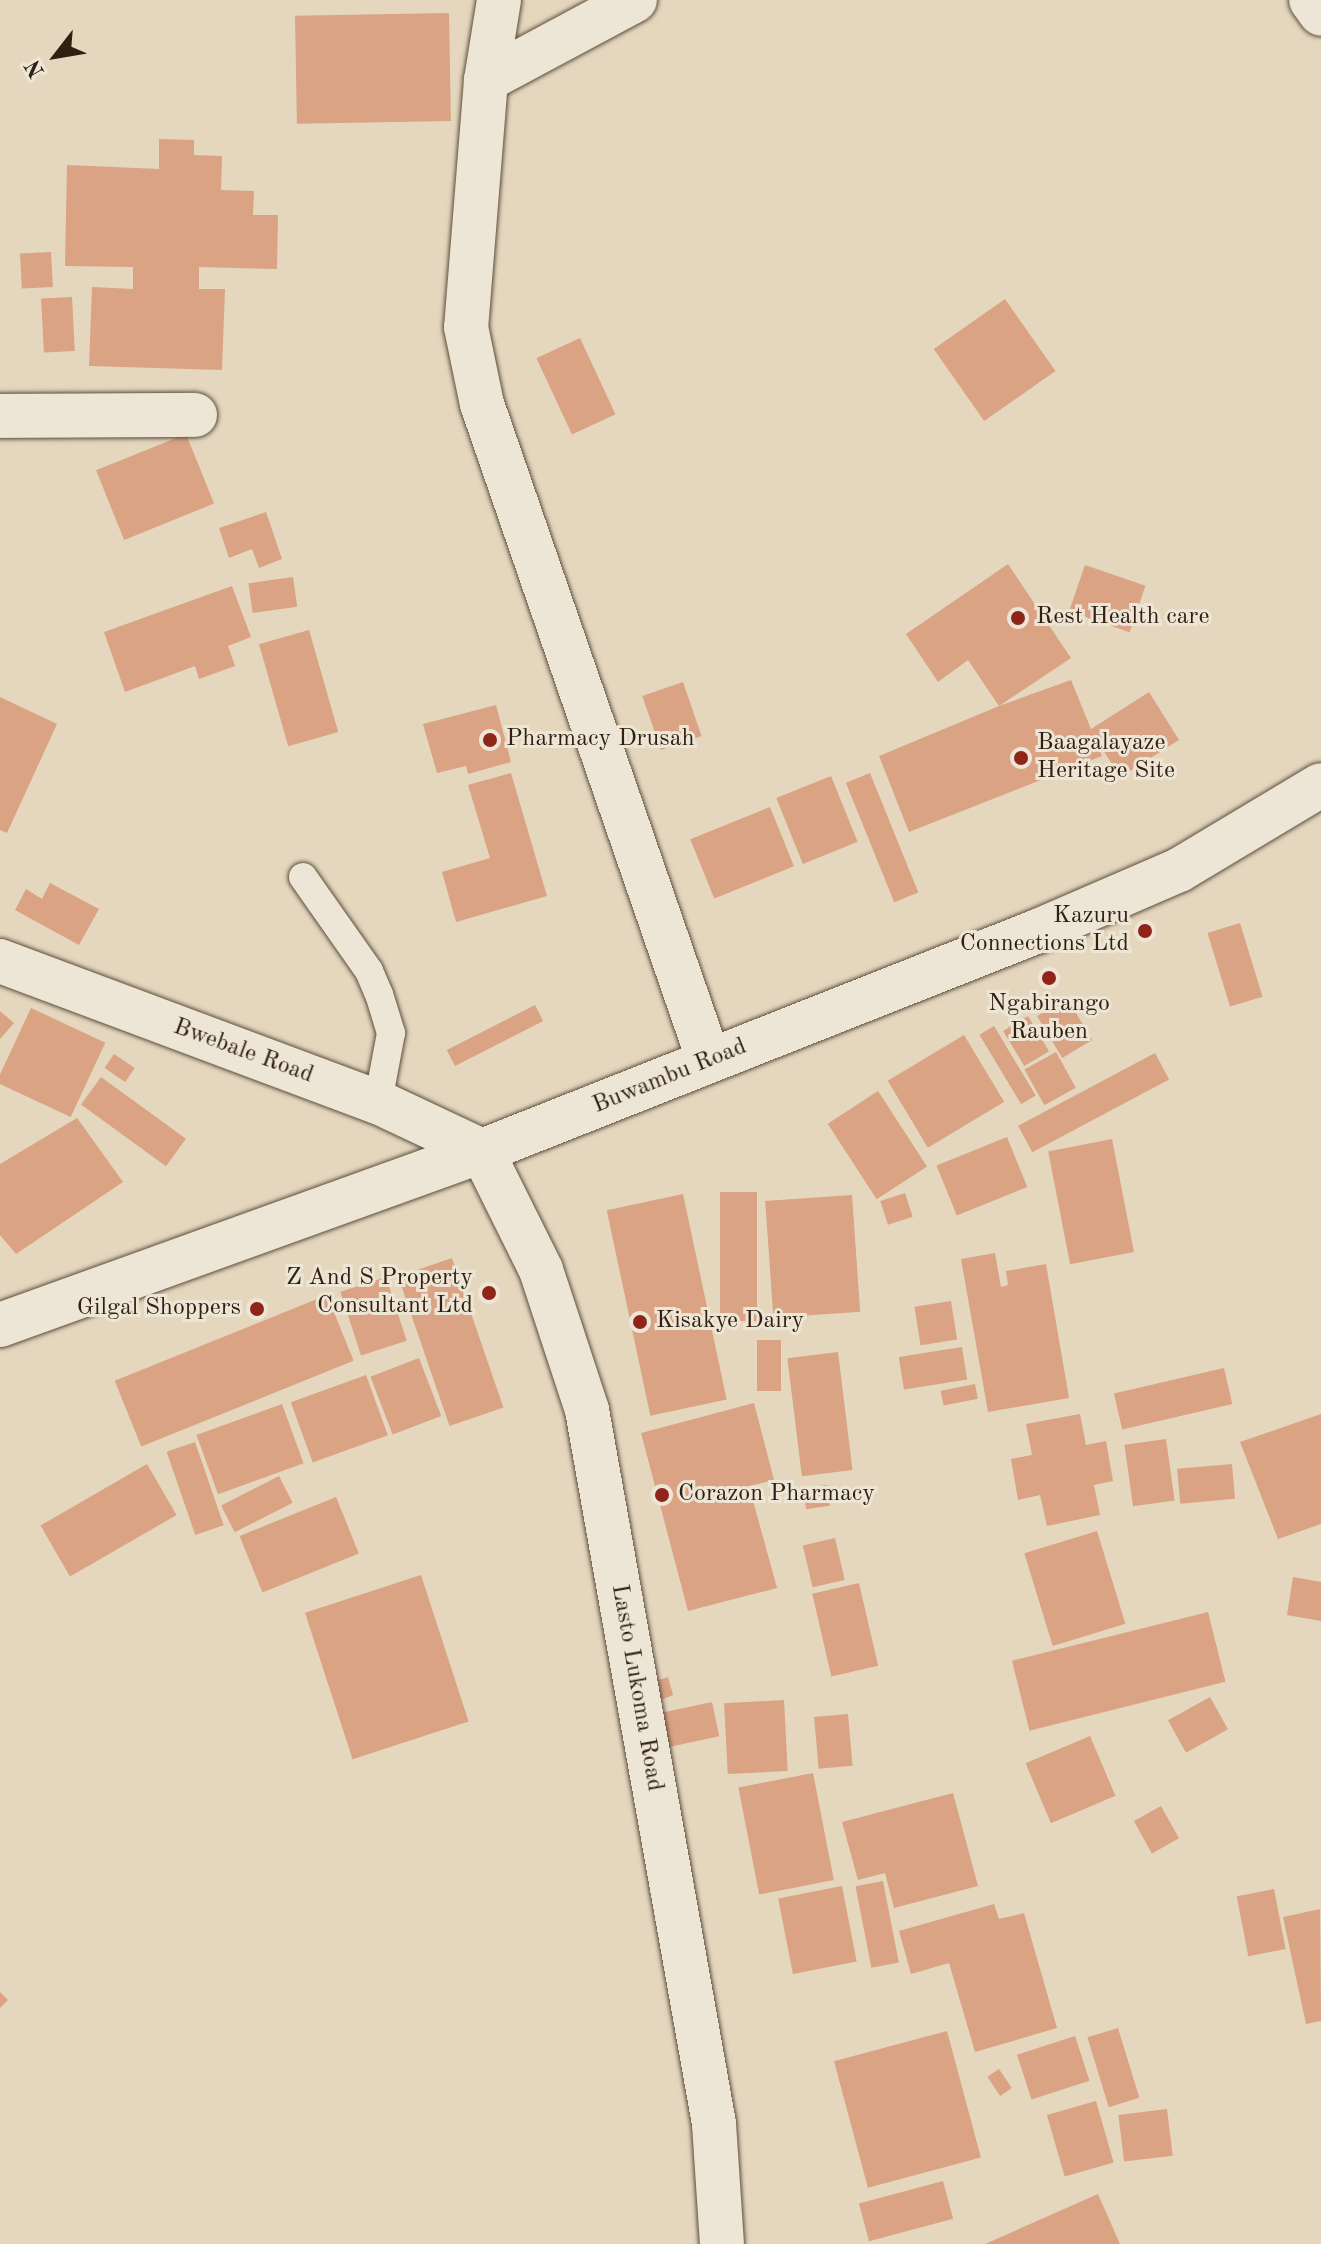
<!DOCTYPE html>
<html>
<head>
<meta charset="utf-8">
<style>
  body { margin:0 }
  #map { position:relative; width:1321px; height:2244px; overflow:hidden; background:#e4d7be; font-family:"Old Standard TT",serif }
  div>[style] { position:absolute }
  [style*='--x'] { left:calc(var(--x)*1px); top:calc(var(--y)*1px); width:calc(var(--w)*1px); rotate:calc(var(--a)*1deg) }
  .building>* { inset:0; background:#daa383; transform-origin:0 0 }
  .roads { filter:drop-shadow(0 0 2px #5e4e3c) drop-shadow(0 0 2px #5e4e3c) }
  .service>* { height:28px; margin:-14px; padding:0 14px; transform-origin:14px; border-radius:14px; background:#ede5d5 }
  .minor>* { height:44px; margin:-22px; padding:0 22px; transform-origin:22px; border-radius:22px; background:#ede5d5 }
  .tertiary>* { height:44px; margin:-22px; padding:0 22px; transform-origin:22px; border-radius:22px; background:#ede5d5 }
  .dots>* { width:22px; height:22px; translate:-50% -50%; box-sizing:border-box; border:4px solid #ede5d5; border-radius:50% }
  span { translate:-50% -50%; white-space:nowrap; text-align:center; line-height:1.15; -webkit-text-stroke:6px #ede5d5; paint-order:stroke }
  .poi-label { font-size:24px; color:#312011 }
  .left { translate:0 -50%; text-align:left }
  .right { translate:-100% -50%; text-align:right }
  .street-label { font-size:24px; color:#312011 }
  .north { position:absolute; left:16px; top:16px; width:80px; height:80px; -webkit-text-stroke:6px #ede5d5; paint-order:stroke; rotate:239deg; font-size:22px; font-weight:700; line-height:32px; text-align:center; color:#312011 }
  .north::after { content:''; display:block; margin:auto; width:28px; height:36px; background:#312011; clip-path:polygon(50% 0,100% 100%,50% 72%,0 100%) }
</style>
</head>
<body>
<div id="map">
  <div class="building">
    <div style="left:449px;top:13px;width:108px;height:154px;rotate:89deg"></div>
    <div style="clip-path:polygon(159px 139px,194px 140px,194px 155px,222px 156px,221px 190px,254px 191px,253px 215px,278px 215px,277px 269px,199px 267px,199px 289px,225px 289px,222px 370px,89px 366px,92px 287px,133px 289px,133px 267px,65px 266px,67px 165px,159px 169px)"></div>
    <div style="left:51px;top:252px;width:35px;height:31px;rotate:87deg"></div>
    <div style="left:72px;top:297px;width:54px;height:31px;rotate:87deg"></div>
    <div style="left:1005px;top:299px;width:88px;height:87px;rotate:55deg"></div>
    <div style="left:580px;top:338px;width:84px;height:48px;rotate:65deg"></div>
    <div style="left:186px;top:434px;width:75px;height:97px;rotate:68deg"></div>
    <div style="clip-path:polygon(266px 512px,282px 559px,259px 568px,252px 549px,229px 558px,219px 528px)"></div>
    <div style="clip-path:polygon(1008px 564px,1071px 658px,999px 706px,1071px 680px,1091px 729px,1149px 692px,1179px 740px,1120px 777px,1093px 734px,1102px 756px,909px 832px,879px 756px,999px 706px,968px 660px,938px 682px,906px 634px)"></div>
    <div style="left:1085px;top:565px;width:64px;height:49px;rotate:19deg"></div>
    <div style="left:293px;top:577px;width:30px;height:45px;rotate:82deg"></div>
    <div style="clip-path:polygon(232px 586px,251px 637px,228px 646px,235px 666px,199px 679px,195px 666px,125px 692px,104px 632px)"></div>
    <div style="left:309px;top:630px;width:106px;height:52px;rotate:74deg"></div>
    <div style="left:683px;top:682px;width:57px;height:43px;rotate:71deg"></div>
    <div style="clip-path:polygon(0 697px,57px 724px,7px 833px,0 830px)"></div>
    <div style="clip-path:polygon(496px 705px,511px 762px,468px 774px,466px 766px,437px 773px,423px 724px)"></div>
    <div style="clip-path:polygon(511px 773px,547px 896px,456px 922px,442px 872px,490px 858px,468px 785px)"></div>
    <div style="left:870px;top:773px;width:129px;height:26px;rotate:68deg"></div>
    <div style="left:831px;top:776px;width:71px;height:59px;rotate:68deg"></div>
    <div style="left:770px;top:807px;width:64px;height:86px;rotate:68deg"></div>
    <div style="clip-path:polygon(50px 883px,99px 909px,79px 945px,15px 910px,26px 889px,42px 899px)"></div>
    <div style="left:1240px;top:923px;width:77px;height:34px;rotate:73deg"></div>
    <div style="left:1067px;top:998px;width:49px;height:35px;rotate:59deg"></div>
    <div style="left:535px;top:1005px;width:18px;height:99px;rotate:63deg"></div>
    <div style="left:31px;top:1008px;width:82px;height:82px;rotate:25deg"></div>
    <div style="clip-path:polygon(0 1011px,14px 1023px,0 1039px)"></div>
    <div style="left:1028px;top:1016px;width:41px;height:29px;rotate:59deg"></div>
    <div style="left:994px;top:1026px;width:81px;height:17px;rotate:59deg"></div>
    <div style="left:964px;top:1035px;width:78px;height:89px;rotate:59deg"></div>
    <div style="left:1056px;top:1052px;width:41px;height:36px;rotate:61deg"></div>
    <div style="left:1155px;top:1053px;width:30px;height:155px;rotate:62deg"></div>
    <div style="left:114px;top:1054px;width:25px;height:17px;rotate:34deg"></div>
    <div style="left:101px;top:1077px;width:105px;height:34px;rotate:36deg"></div>
    <div style="left:878px;top:1091px;width:90px;height:60px;rotate:57deg"></div>
    <div style="clip-path:polygon(77px 1118px,123px 1182px,16px 1254px,0 1235px,0 1164px)"></div>
    <div style="left:1007px;top:1137px;width:54px;height:76px;rotate:68deg"></div>
    <div style="left:1112px;top:1139px;width:115px;height:65px;rotate:79deg"></div>
    <div style="left:720px;top:1192px;width:37px;height:129px"></div>
    <div style="left:905px;top:1193px;width:25px;height:26px;rotate:72deg"></div>
    <div style="left:683px;top:1194px;width:210px;height:78px;rotate:78deg"></div>
    <div style="left:852px;top:1195px;width:117px;height:87px;rotate:86deg"></div>
    <div style="clip-path:polygon(995px 1253px,1001px 1287px,1008px 1285px,1006px 1271px,1046px 1264px,1069px 1398px,988px 1412px,961px 1259px)"></div>
    <div style="left:452px;top:1258px;width:158px;height:57px;rotate:71deg"></div>
    <div style="left:386px;top:1277px;width:67px;height:48px;rotate:72deg"></div>
    <div style="left:327px;top:1295px;width:71px;height:229px;rotate:68deg"></div>
    <div style="left:951px;top:1301px;width:39px;height:37px;rotate:81deg"></div>
    <div style="left:757px;top:1340px;width:24px;height:51px"></div>
    <div style="left:962px;top:1347px;width:33px;height:64px;rotate:81deg"></div>
    <div style="left:838px;top:1352px;width:119px;height:51px;rotate:83deg"></div>
    <div style="left:419px;top:1358px;width:62px;height:52px;rotate:69deg"></div>
    <div style="left:1224px;top:1368px;width:37px;height:113px;rotate:77deg"></div>
    <div style="left:366px;top:1375px;width:64px;height:80px;rotate:70deg"></div>
    <div style="left:975px;top:1384px;width:15px;height:35px;rotate:79deg"></div>
    <div style="clip-path:polygon(754px 1403px,774px 1480px,749px 1486px,777px 1588px,688px 1611px,641px 1433px)"></div>
    <div style="left:282px;top:1404px;width:63px;height:91px;rotate:70deg"></div>
    <div style="clip-path:polygon(1080px 1414px,1086px 1445px,1106px 1441px,1113px 1481px,1094px 1485px,1100px 1515px,1047px 1526px,1040px 1495px,1018px 1500px,1011px 1459px,1032px 1455px,1026px 1424px)"></div>
    <div style="clip-path:polygon(1321px 1414px,1321px 1524px,1278px 1539px,1240px 1442px)"></div>
    <div style="left:1166px;top:1439px;width:62px;height:42px;rotate:82deg"></div>
    <div style="left:195px;top:1442px;width:88px;height:30px;rotate:71deg"></div>
    <div style="left:147px;top:1464px;width:59px;height:123px;rotate:60deg"></div>
    <div style="left:1232px;top:1464px;width:35px;height:55px;rotate:85deg"></div>
    <div style="left:279px;top:1476px;width:30px;height:65px;rotate:63deg"></div>
    <div style="left:827px;top:1485px;width:21px;height:24px;rotate:82deg"></div>
    <div style="left:336px;top:1497px;width:61px;height:104px;rotate:68deg"></div>
    <div style="left:1097px;top:1531px;width:97px;height:76px;rotate:73deg"></div>
    <div style="left:835px;top:1538px;width:43px;height:33px;rotate:77deg"></div>
    <div style="left:421px;top:1575px;width:154px;height:122px;rotate:72deg"></div>
    <div style="clip-path:polygon(1293px 1577px,1321px 1582px,1321px 1621px,1287px 1615px)"></div>
    <div style="left:859px;top:1583px;width:85px;height:48px;rotate:77deg"></div>
    <div style="left:1208px;top:1612px;width:72px;height:202px;rotate:76deg"></div>
    <div style="clip-path:polygon(668px 1677px,673px 1695px,656px 1702px,649px 1683px)"></div>
    <div style="left:1210px;top:1697px;width:37px;height:48px;rotate:61deg"></div>
    <div style="left:784px;top:1700px;width:71px;height:60px;rotate:87deg"></div>
    <div style="left:712px;top:1702px;width:35px;height:55px;rotate:78deg"></div>
    <div style="left:848px;top:1714px;width:52px;height:34px;rotate:85deg"></div>
    <div style="left:1090px;top:1736px;width:65px;height:70px;rotate:67deg"></div>
    <div style="left:813px;top:1773px;width:109px;height:76px;rotate:79deg"></div>
    <div style="clip-path:polygon(953px 1793px,978px 1886px,894px 1908px,885px 1873px,858px 1880px,842px 1822px)"></div>
    <div style="left:1161px;top:1806px;width:37px;height:31px;rotate:61deg"></div>
    <div style="left:883px;top:1881px;width:83px;height:28px;rotate:79deg"></div>
    <div style="left:842px;top:1886px;width:77px;height:65px;rotate:79deg"></div>
    <div style="left:1274px;top:1889px;width:61px;height:38px;rotate:79deg"></div>
    <div style="clip-path:polygon(994px 1904px,999px 1919px,1024px 1913px,1057px 2028px,975px 2052px,949px 1963px,911px 1974px,899px 1931px)"></div>
    <div style="clip-path:polygon(1320px 1909px,1321px 2021px,1306px 2024px,1283px 1917px)"></div>
    <div style="clip-path:polygon(0 1992px,8px 2000px,0 2008px)"></div>
    <div style="left:1118px;top:2028px;width:73px;height:32px;rotate:73deg"></div>
    <div style="left:947px;top:2031px;width:131px;height:117px;rotate:75deg"></div>
    <div style="left:1075px;top:2036px;width:47px;height:61px;rotate:72deg"></div>
    <div style="left:999px;top:2069px;width:23px;height:14px;rotate:56deg"></div>
    <div style="left:1096px;top:2101px;width:64px;height:51px;rotate:74deg"></div>
    <div style="left:1167px;top:2109px;width:47px;height:49px;rotate:83deg"></div>
    <div style="left:943px;top:2181px;width:39px;height:87px;rotate:75deg"></div>
    <div style="clip-path:polygon(1098px 2194px,1120px 2244px,985px 2244px)"></div>
  </div>
  <div class="roads">
    <div class="service">
      <div style="--x:303;--y:877;--w:115;--a:54.9"></div>
      <div style="--x:369;--y:971;--w:25;--a:67"></div>
      <div style="--x:379;--y:994;--w:41;--a:72.9"></div>
      <div style="--x:391;--y:1033;--w:70;--a:100.7"></div>
    </div>
    <div class="minor">
      <div style="--x:499;--y:0;--w:81;--a:99.2"></div>
      <div style="--x:486;--y:80;--w:248;--a:94.6"></div>
      <div style="--x:466;--y:327;--w:79;--a:78.3"></div>
      <div style="--x:482;--y:404;--w:695;--a:70.94"></div>
      <div style="--x:1311;--y:0;--w:17;--a:54"></div>
      <div style="--x:486;--y:80;--w:169;--a:-28.2"></div>
      <div style="--x:0;--y:416;--w:195;--a:-0.3"></div>
      <div style="--x:0;--y:961;--w:403;--a:20.5"></div>
      <div style="--x:378;--y:1102;--w:115;--a:25.2"></div>
      <div style="--x:482;--y:1151;--w:133;--a:63.6"></div>
      <div style="--x:541;--y:1270;--w:147;--a:71.8"></div>
      <div style="--x:587;--y:1410;--w:725;--a:79.91"></div>
      <div style="--x:714;--y:2124;--w:120;--a:86.2"></div>
    </div>
    <div class="tertiary">
      <div style="--x:0;--y:1325;--w:512;--a:-19.85"></div>
      <div style="--x:482;--y:1151;--w:598;--a:-21.59"></div>
      <div style="--x:1038;--y:931;--w:154;--a:-23.4"></div>
      <div style="--x:1179;--y:870;--w:165;--a:-30.9"></div>
    </div>
  </div>
  <div class="dots">
    <div style="left:1018px;top:618px;background:#8f2418"></div>
    <div style="left:490px;top:740px;background:#8f2418"></div>
    <div style="left:1021px;top:758px;background:#8f2418"></div>
    <div style="left:1145px;top:931px;background:#8f2418"></div>
    <div style="left:1049px;top:978px;background:#8f2418"></div>
    <div style="left:489px;top:1293px;background:#8f2418"></div>
    <div style="left:257px;top:1309px;background:#8f2418"></div>
    <div style="left:640px;top:1322px;background:#8f2418"></div>
    <div style="left:662px;top:1495px;background:#8f2418"></div>
  </div>
  <div class="poi-label">
    <span class="left" style="left:1036px;top:618px">Rest Health care</span>
    <span class="left" style="left:506px;top:740px">Pharmacy Drusah</span>
    <span class="left" style="left:1037px;top:758px">Baagalayaze<br>Heritage Site</span>
    <span class="right" style="left:1129px;top:931px">Kazuru<br>Connections Ltd</span>
    <span style="left:1049px;top:1019px">Ngabirango<br>Rauben</span>
    <span class="right" style="left:473px;top:1293px">Z And S Property<br>Consultant Ltd</span>
    <span class="right" style="left:241px;top:1309px">Gilgal Shoppers</span>
    <span class="left" style="left:656px;top:1322px">Kisakye Dairy</span>
    <span class="left" style="left:678px;top:1495px">Corazon Pharmacy</span>
  </div>
  <div class="street-label">
    <span style="left:243px;top:1052px;rotate:20deg">Bwebale Road</span>
    <span style="left:670px;top:1077px;rotate:-22deg">Buwambu Road</span>
    <span style="left:636px;top:1688px;rotate:80deg">Lasto Lukoma Road</span>
  </div>
  <div class="north">N</div>
</div>
</body>
</html>
